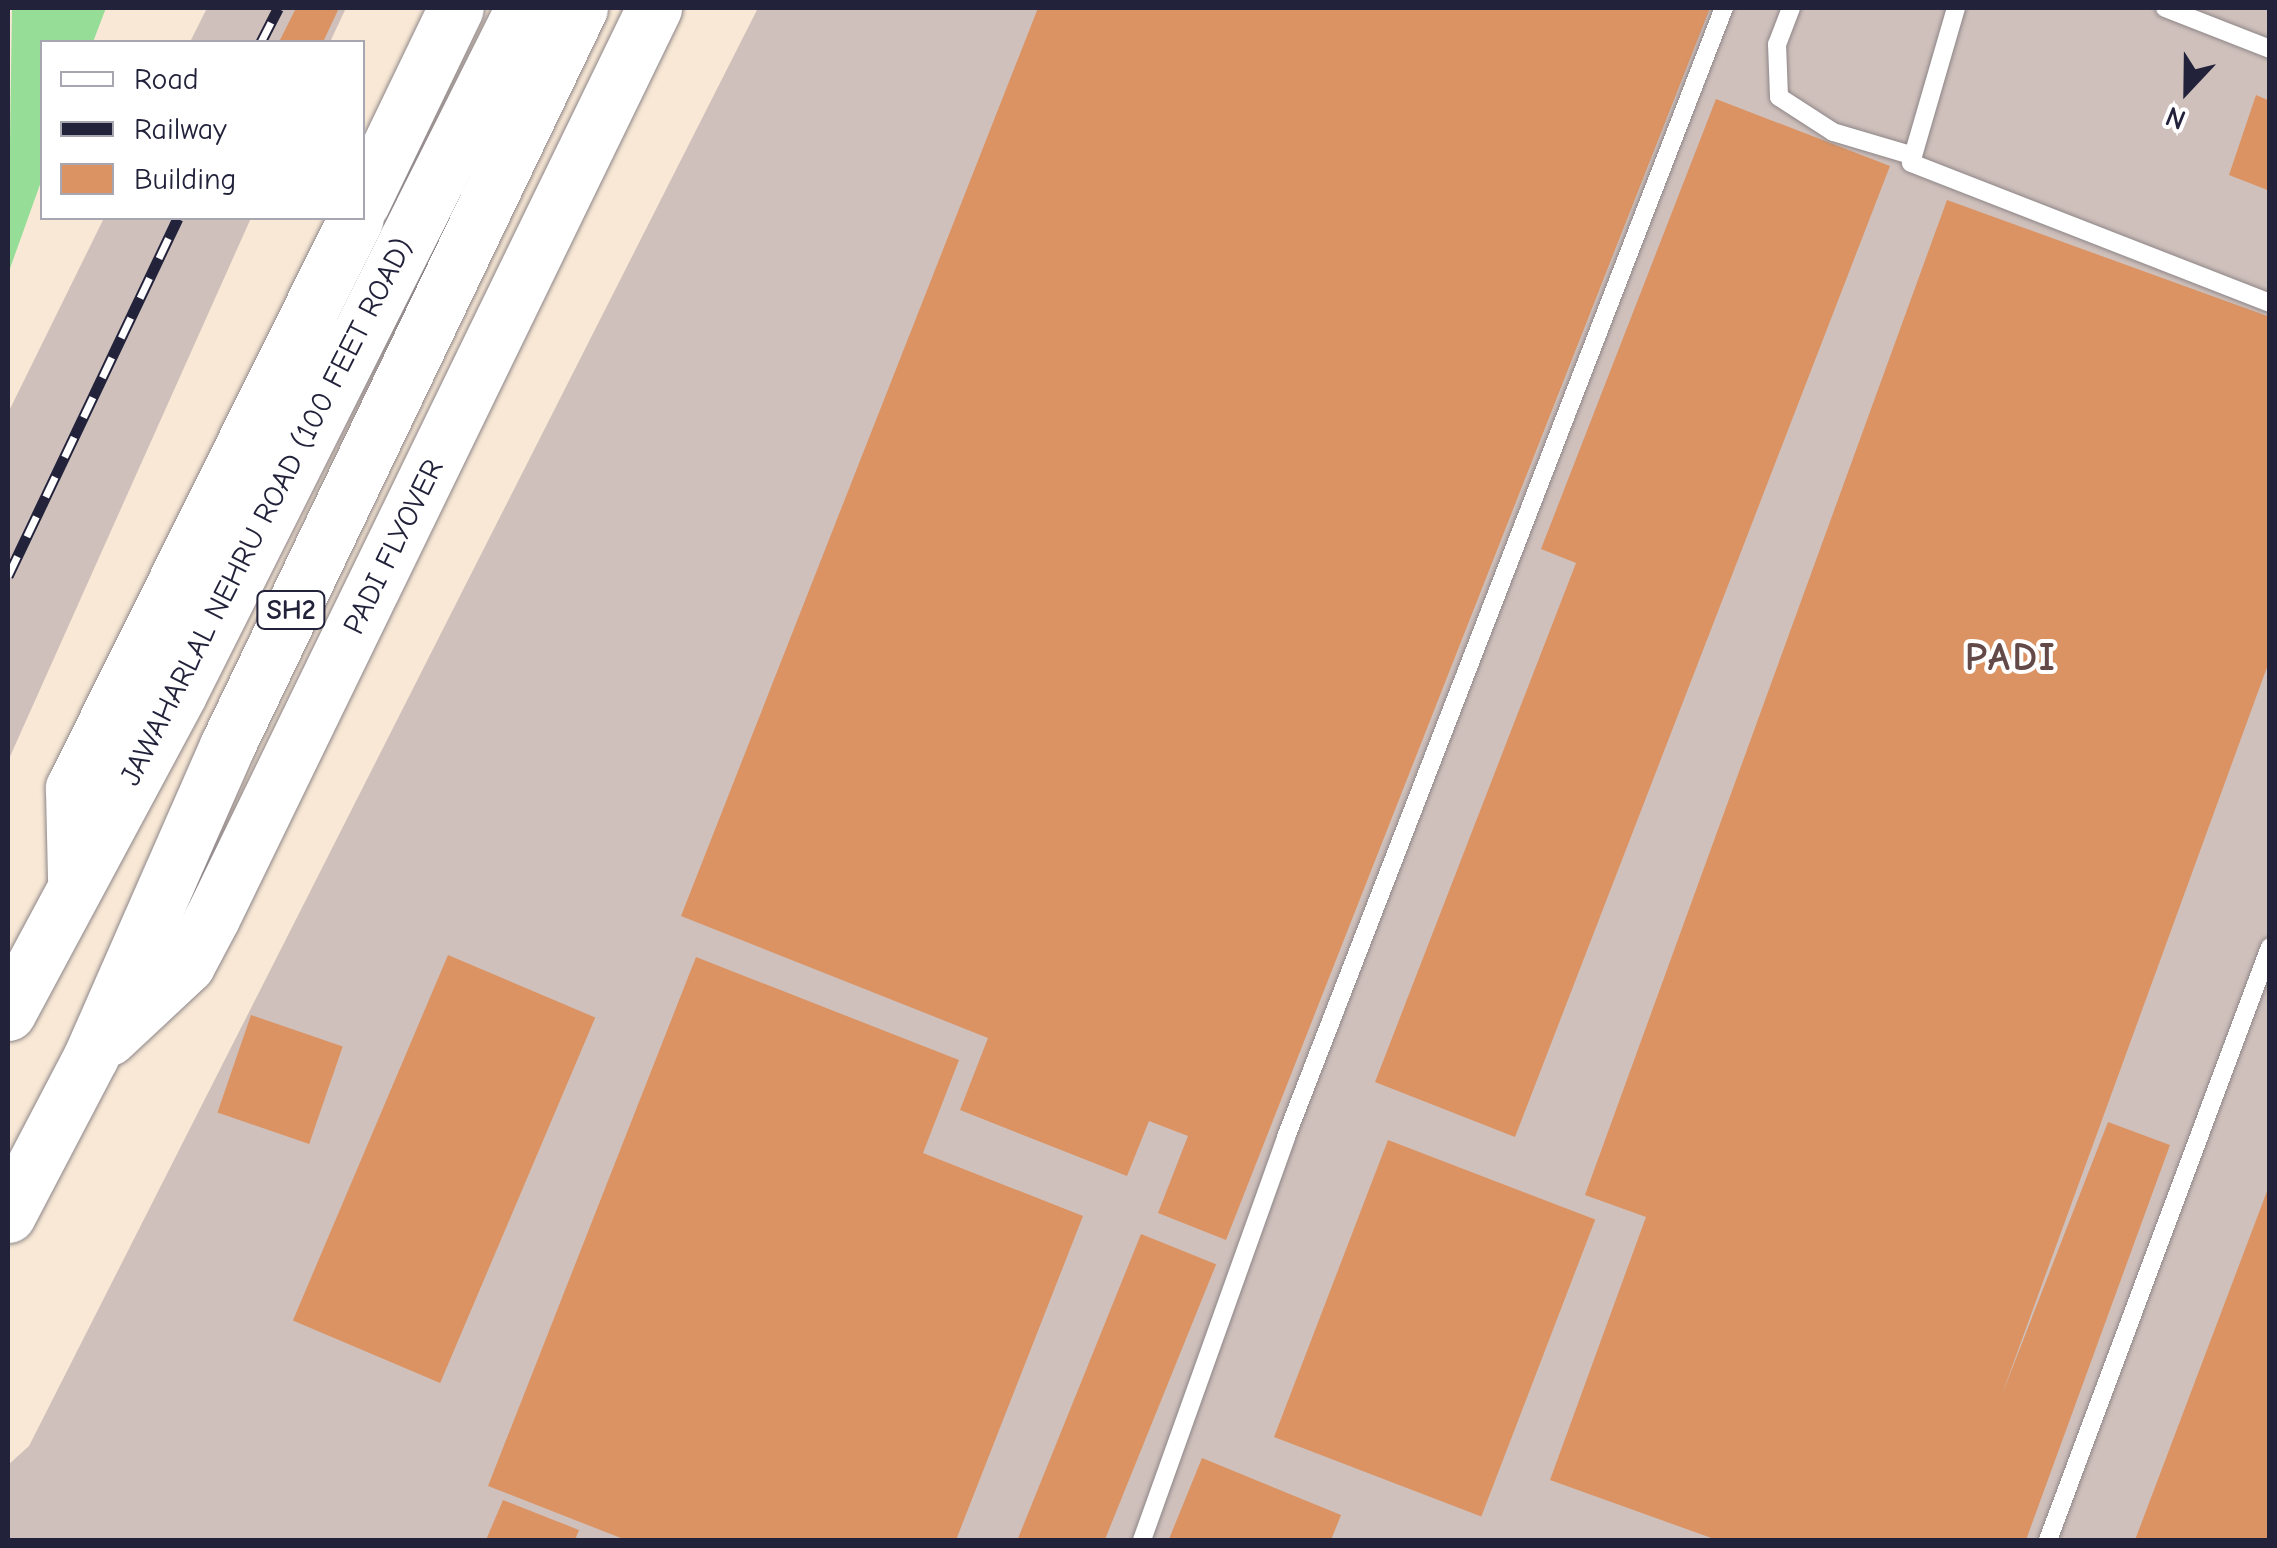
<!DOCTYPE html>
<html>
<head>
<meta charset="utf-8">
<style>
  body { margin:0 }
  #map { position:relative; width:2277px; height:1548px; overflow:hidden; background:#f8e8d5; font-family:"Comic Neue",sans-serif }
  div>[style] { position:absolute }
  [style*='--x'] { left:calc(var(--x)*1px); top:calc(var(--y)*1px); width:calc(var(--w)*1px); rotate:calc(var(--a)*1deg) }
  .industrial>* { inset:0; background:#cfc0bb }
  .green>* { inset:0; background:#96de98 }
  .building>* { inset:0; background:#db9363; transform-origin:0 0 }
  .roads { filter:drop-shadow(0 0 2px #8d8588) drop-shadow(0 0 2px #8d8588) }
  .lane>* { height:18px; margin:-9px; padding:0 9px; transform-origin:9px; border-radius:9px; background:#fff }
  .primary>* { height:55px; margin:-27.5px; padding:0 27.5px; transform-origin:27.5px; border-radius:27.5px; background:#fff }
  .rail>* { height:11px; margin-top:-5.5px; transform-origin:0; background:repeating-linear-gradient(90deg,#fff 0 22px,#22223b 0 44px); box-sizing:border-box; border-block:2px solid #22223b }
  span { translate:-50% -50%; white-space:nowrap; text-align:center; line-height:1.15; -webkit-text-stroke:8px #fff; paint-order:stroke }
  .shield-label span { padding:2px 8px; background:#fff; border:2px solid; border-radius:8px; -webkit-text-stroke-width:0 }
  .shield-label { font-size:28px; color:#22223b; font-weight:700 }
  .street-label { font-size:30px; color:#22223b }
  .district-label { font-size:40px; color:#634a49; font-weight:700; letter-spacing:2.5px }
  .frame { position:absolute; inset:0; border:10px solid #22223b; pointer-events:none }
  .legend { position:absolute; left:40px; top:40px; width:325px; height:180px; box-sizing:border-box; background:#fff; border:2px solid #a7a7b1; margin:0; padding:12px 18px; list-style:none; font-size:30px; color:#22223b }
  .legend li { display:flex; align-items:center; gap:20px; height:50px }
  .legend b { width:50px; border:2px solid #a7a7b1 }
  .north { position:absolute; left:2137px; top:40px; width:100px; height:100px; -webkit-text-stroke:8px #fff; paint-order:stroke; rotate:202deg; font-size:28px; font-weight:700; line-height:40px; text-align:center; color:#22223b }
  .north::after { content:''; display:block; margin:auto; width:35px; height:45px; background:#22223b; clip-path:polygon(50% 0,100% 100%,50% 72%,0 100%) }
</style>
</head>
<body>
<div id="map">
  <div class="industrial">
    <div style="clip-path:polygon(207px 8px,346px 8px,330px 42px,190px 42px)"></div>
    <div style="clip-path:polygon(758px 8px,2269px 8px,2269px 1540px,8px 1540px,8px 1465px,29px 1446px)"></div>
    <div style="clip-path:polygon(104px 218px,251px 218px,8px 761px,8px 413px)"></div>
  </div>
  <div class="green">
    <div style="clip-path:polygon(12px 8px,106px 8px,93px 42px,42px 42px,42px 179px,8px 274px)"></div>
  </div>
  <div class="building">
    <div style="clip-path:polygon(296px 8px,339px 8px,323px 42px,279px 42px)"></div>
    <div style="clip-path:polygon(1038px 8px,1710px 8px,1226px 1240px,1158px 1213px,1188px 1136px,1149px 1121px,1127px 1176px,960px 1110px,988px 1038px,681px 916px)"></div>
    <div style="clip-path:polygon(2256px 95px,2270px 101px,2270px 191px,2229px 175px)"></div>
    <div style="clip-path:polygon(1716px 99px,1890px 166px,1515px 1137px,1375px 1082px,1576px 563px,1541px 549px)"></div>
    <div style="clip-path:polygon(1947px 200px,2270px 317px,2270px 659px,2001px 1397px,2108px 1122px,2170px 1145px,2026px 1540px,1717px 1540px,1550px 1480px,1646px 1217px,1585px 1195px)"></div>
    <div style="left:448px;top:955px;width:160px;height:397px;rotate:23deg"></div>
    <div style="clip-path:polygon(696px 957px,959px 1060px,923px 1153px,1083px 1216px,956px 1540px,626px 1540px,488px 1486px)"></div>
    <div style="left:251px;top:1015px;width:97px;height:103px;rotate:19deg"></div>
    <div style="left:1388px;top:1140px;width:222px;height:318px;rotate:21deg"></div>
    <div style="clip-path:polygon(2269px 1186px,2270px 1540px,2135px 1540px)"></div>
    <div style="left:1141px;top:1234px;width:81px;height:329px;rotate:22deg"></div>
    <div style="clip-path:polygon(1202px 1458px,1341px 1515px,1331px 1540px,1169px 1539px)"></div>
    <div style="clip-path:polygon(503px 1500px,579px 1530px,575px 1540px,486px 1540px)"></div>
  </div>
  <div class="roads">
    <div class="lane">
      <div style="--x:1791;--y:8;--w:39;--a:111"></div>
      <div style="--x:1777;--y:44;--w:53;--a:87.8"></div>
      <div style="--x:1779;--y:97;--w:64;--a:32.9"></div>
      <div style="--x:1833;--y:132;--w:77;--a:16.6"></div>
      <div style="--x:1956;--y:8;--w:161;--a:106.2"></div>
      <div style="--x:1911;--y:163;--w:385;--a:21.3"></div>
      <div style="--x:2165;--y:8;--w:113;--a:21.3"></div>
      <div style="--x:1142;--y:1540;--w:428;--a:-70.3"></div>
      <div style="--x:1286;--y:1137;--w:1211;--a:-68.8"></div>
      <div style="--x:2048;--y:1540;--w:633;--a:-69.48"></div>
    </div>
    <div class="primary">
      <div style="--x:362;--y:203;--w:216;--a:-64.3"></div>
      <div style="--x:75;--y:878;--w:90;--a:-91.3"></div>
      <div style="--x:73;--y:788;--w:636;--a:-63.6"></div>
      <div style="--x:8;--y:1013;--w:362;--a:-61.8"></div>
      <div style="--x:179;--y:694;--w:767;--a:-63.37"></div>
      <div style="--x:109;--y:1038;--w:107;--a:-43.1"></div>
      <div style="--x:187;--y:965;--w:53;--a:-62"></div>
      <div style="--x:212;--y:918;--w:1012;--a:-64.09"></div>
      <div style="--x:8;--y:1215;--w:179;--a:-62.4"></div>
      <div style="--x:91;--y:1056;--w:339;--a:-66.3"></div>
      <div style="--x:227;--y:746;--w:818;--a:-64.44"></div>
    </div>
  </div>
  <div class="rail">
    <div style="--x:261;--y:42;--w:38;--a:-63"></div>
    <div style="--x:8;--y:576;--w:396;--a:-64.6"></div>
  </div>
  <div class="shield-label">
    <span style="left:291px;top:610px">SH2</span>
  </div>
  <div class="street-label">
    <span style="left:267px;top:512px;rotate:-63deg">JAWAHARLAL NEHRU ROAD (100 FEET ROAD)</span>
    <span style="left:394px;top:547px;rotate:-64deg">PADI FLYOVER</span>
  </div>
  <div class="district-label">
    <span style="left:2011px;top:657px">PADI</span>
  </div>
  <div class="frame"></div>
  <ul class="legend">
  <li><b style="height:12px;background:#fff"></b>Road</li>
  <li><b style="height:12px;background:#22223b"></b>Railway</li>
  <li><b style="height:28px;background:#db9363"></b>Building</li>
  </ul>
  <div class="north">N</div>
</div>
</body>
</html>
